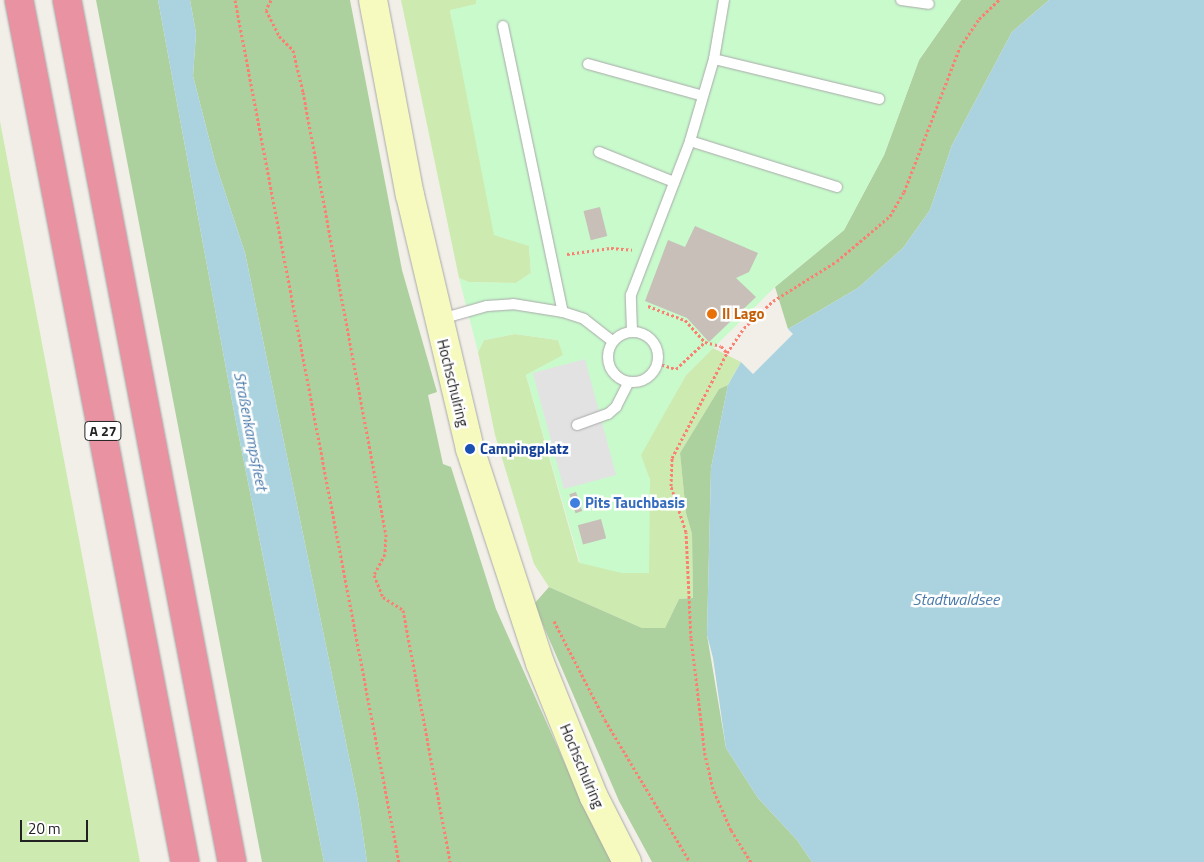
<!DOCTYPE html>
<html>
<head>
<meta charset="utf-8">
<style>
  body { margin:0 }
  #map { position:relative; width:1204px; height:862px; overflow:hidden; background:#f2efe9; font-family:"Titillium Web",sans-serif }
  div>[style] { position:absolute }
  [style*='--x'] { left:calc(var(--x)*1px); top:calc(var(--y)*1px); width:calc(var(--w)*1px); rotate:calc(var(--a)*1deg) }
  .grass>* { inset:0; background:#cdebb0 }
  .forest>* { inset:0; background:#add19e }
  .park>* { inset:0; background:#c8facc }
  .parking>* { inset:0; background:#e2e2e2; transform-origin:0 0 }
  .water>* { inset:0; background:#aad3df }
  .building>* { inset:0; background:#c7bfb8; transform-origin:0 0 }
  .path>* { height:3px; margin-top:-1.5px; transform-origin:0; background:repeating-linear-gradient(90deg,#fa8072 0 2.5px,transparent 0 5px) }
  .roads { filter:drop-shadow(0 0 1px #a9a9a9) drop-shadow(0 0 1px #a9a9a9) }
  .lane>* { height:10px; margin:-5px; padding:0 5px; transform-origin:5px; border-radius:5px; background:#fff }
  .lane>.ring { margin:-5px; padding:0; box-sizing:content-box; background:none; border:10px solid #fff; border-radius:50% }
  .secondary>* { height:28px; margin:-14px; padding:0 14px; transform-origin:14px; border-radius:14px; background:#f7fabf }
  .highway>* { height:28px; margin:-14px; padding:0 14px; transform-origin:14px; border-radius:14px; background:#e892a2 }
  .dots>* { width:14px; height:14px; translate:-50% -50%; box-sizing:border-box; border:2px solid #fff; border-radius:50% }
  span { translate:-50% -50%; white-space:nowrap; text-align:center; line-height:1.15; -webkit-text-stroke:5px #fff; paint-order:stroke }
  .shield-label span { padding:1px 4px; background:#fff; border:1px solid; border-radius:4px; -webkit-text-stroke-width:0 }
  .shield-label { font-size:14px; color:#222; font-weight:700 }
  .food-label { font-size:15px; color:#c56008; font-weight:700 }
  .left { translate:0 -50%; text-align:left }
  .street-label { font-size:15px; color:#222 }
  .transit-label { font-size:15px; color:#164399; font-weight:700 }
  .shop-label { font-size:15px; color:#366cbe; font-weight:700 }
  .water-label { font-size:16px; color:#4a7aab; font-style:italic }
  .scale { position:absolute; left:20px; top:820px; width:68px; height:22px; box-sizing:border-box; border:2px solid #222; border-top:0; padding-left:6px; font-size:15px; line-height:18px; white-space:nowrap; color:#222; -webkit-text-stroke:4px #fff; paint-order:stroke }
</style>
</head>
<body>
<div id="map">
  <div class="grass">
    <div style="clip-path:polygon(401px 0,476px 0,477px 4px,450px 11px,504px 238px,529px 245px,531px 273px,516px 283px,468px 282px,459px 278px)"></div>
    <div style="clip-path:polygon(0 121px,140px 862px,0 862px)"></div>
    <div style="clip-path:polygon(515px 334px,558px 340px,564px 355px,526px 375px,579px 563px,650px 480px,640px 455px,686px 375px,713px 348px,741px 362px,728px 385px,719px 389px,680px 453px,686px 513px,692px 534px,693px 598px,679px 599px,665px 628px,642px 628px,549px 587px,534px 564px,495px 435px,478px 352px,484px 340px)"></div>
  </div>
  <div class="forest">
    <div style="clip-path:polygon(96px 0,158px 0,235px 417px,324px 862px,262px 862px)"></div>
    <div style="clip-path:polygon(190px 0,350px 0,402px 270px,437px 392px,428px 395px,443px 464px,451px 467px,496px 609px,573px 782px,613px 862px,367px 862px,358px 801px,245px 253px,215px 162px,193px 76px,196px 33px)"></div>
    <div style="clip-path:polygon(961px 0,1049px 0,1012px 32px,952px 145px,930px 210px,903px 248px,858px 288px,788px 329px,775px 287px,844px 230px,884px 155px,919px 60px)"></div>
    <div style="clip-path:polygon(728px 385px,711px 468px,707px 635px,726px 748px,758px 798px,797px 840px,812px 862px,652px 862px,619px 801px,534px 604px,549px 587px,642px 628px,665px 628px,679px 599px,693px 598px,692px 534px,686px 513px,680px 453px,719px 389px)"></div>
  </div>
  <div class="park">
    <div style="clip-path:polygon(476px 0,961px 0,919px 60px,884px 155px,844px 230px,775px 287px,686px 375px,641px 455px,650px 480px,649px 573px,622px 573px,580px 563px,526px 375px,563px 355px,558px 340px,515px 334px,484px 340px,478px 352px,459px 278px,468px 282px,516px 283px,531px 273px,529px 246px,494px 235px,450px 10px,476px 4px)"></div>
  </div>
  <div class="parking">
    <div style="left:585px;top:359px;width:120px;height:54px;rotate:75deg"></div>
  </div>
  <div class="water">
    <div style="clip-path:polygon(158px 0,190px 0,196px 33px,193px 76px,215px 162px,245px 253px,358px 801px,367px 862px,324px 862px,235px 417px)"></div>
    <div style="clip-path:polygon(1049px 0,1204px 0,1204px 862px,812px 862px,797px 840px,758px 798px,726px 748px,713px 658px,707px 635px,711px 468px,728px 385px,741px 362px,753px 374px,793px 334px,788px 329px,858px 288px,903px 248px,930px 210px,952px 145px,1012px 32px)"></div>
  </div>
  <div class="building">
    <div style="left:600px;top:207px;width:30px;height:17px;rotate:76deg"></div>
    <div style="clip-path:polygon(695px 226px,758px 253px,749px 272px,736px 278px,756px 297px,709px 342px,687px 318px,645px 301px,668px 240px,685px 247px)"></div>
    <div style="left:576px;top:492px;width:20px;height:7px;rotate:72deg"></div>
    <div style="left:601px;top:519px;width:20px;height:24px;rotate:75deg"></div>
  </div>
  <div class="path">
    <div style="--x:235;--y:0;--w:877;--a:79.23"></div>
    <div style="--x:271;--y:0;--w:11;--a:117"></div>
    <div style="--x:266;--y:10;--w:29;--a:63"></div>
    <div style="--x:279;--y:36;--w:20;--a:45"></div>
    <div style="--x:293;--y:50;--w:43;--a:76.6"></div>
    <div style="--x:303;--y:92;--w:450;--a:79.4"></div>
    <div style="--x:386;--y:534;--w:20;--a:93"></div>
    <div style="--x:385;--y:554;--w:24;--a:118"></div>
    <div style="--x:374;--y:575;--w:24;--a:68"></div>
    <div style="--x:383;--y:597;--w:24;--a:33"></div>
    <div style="--x:403;--y:610;--w:256;--a:79.4"></div>
    <div style="--x:567;--y:254;--w:44;--a:-7.8"></div>
    <div style="--x:611;--y:248;--w:21;--a:5"></div>
    <div style="--x:648;--y:306;--w:40;--a:21"></div>
    <div style="--x:685;--y:320;--w:30;--a:48"></div>
    <div style="--x:657;--y:363;--w:20;--a:18"></div>
    <div style="--x:676;--y:369;--w:40;--a:-43"></div>
    <div style="--x:705;--y:342;--w:16;--a:14"></div>
    <div style="--x:721;--y:346;--w:9;--a:49"></div>
    <div style="--x:554;--y:621;--w:111;--a:62.7"></div>
    <div style="--x:605;--y:720;--w:165;--a:59.1"></div>
    <div style="--x:751;--y:862;--w:38;--a:-122"></div>
    <div style="--x:731;--y:830;--w:45;--a:-113.7"></div>
    <div style="--x:713;--y:789;--w:35;--a:-103"></div>
    <div style="--x:705;--y:755;--w:118;--a:-96.8"></div>
    <div style="--x:691;--y:638;--w:106;--a:-92.7"></div>
    <div style="--x:686;--y:532;--w:48;--a:-108.1"></div>
    <div style="--x:671;--y:486;--w:28;--a:-88"></div>
    <div style="--x:672;--y:458;--w:119;--a:-62.4"></div>
    <div style="--x:727;--y:353;--w:30;--a:-56"></div>
    <div style="--x:744;--y:328;--w:40;--a:-43"></div>
    <div style="--x:773;--y:301;--w:75;--a:-32"></div>
    <div style="--x:837;--y:261;--w:70;--a:-40.3"></div>
    <div style="--x:890;--y:216;--w:28;--a:-60"></div>
    <div style="--x:904;--y:192;--w:155;--a:-68.9"></div>
    <div style="--x:960;--y:47;--w:34;--a:-56"></div>
    <div style="--x:979;--y:19;--w:28;--a:-44"></div>
  </div>
  <div class="roads">
    <div class="lane">
      <div style="--x:901;--y:0;--w:28;--a:8"></div>
      <div style="--x:503;--y:26;--w:292;--a:78.2"></div>
      <div style="--x:714;--y:59;--w:170;--a:13.6"></div>
      <div style="--x:588;--y:64;--w:119;--a:15.5"></div>
      <div style="--x:690;--y:141;--w:154;--a:17.4"></div>
      <div style="--x:599;--y:152;--w:81;--a:21.8"></div>
      <div style="--x:441;--y:319;--w:48;--a:-15.8"></div>
      <div style="--x:487;--y:306;--w:26;--a:-4"></div>
      <div style="--x:513;--y:304;--w:51;--a:9.1"></div>
      <div style="--x:563;--y:312;--w:22;--a:18"></div>
      <div style="--x:584;--y:319;--w:36;--a:38"></div>
      <div style="--x:632;--y:331;--w:36;--a:-92"></div>
      <div style="--x:631;--y:295;--w:165;--a:-69"></div>
      <div style="--x:690;--y:141;--w:85;--a:-73.7"></div>
      <div style="--x:714;--y:59;--w:60;--a:-80.4"></div>
      <div class="ring" style="left:608px;top:332px;width:40px;height:40px"></div>
      <div style="--x:577;--y:425;--w:33;--a:-20"></div>
      <div style="--x:608;--y:414;--w:11;--a:-41"></div>
      <div style="--x:616;--y:407;--w:28;--a:-63"></div>
    </div>
    <div class="secondary">
      <div style="--x:373;--y:0;--w:198;--a:79.3"></div>
      <div style="--x:410;--y:195;--w:261;--a:76.7"></div>
      <div style="--x:470;--y:449;--w:225;--a:71.9"></div>
      <div style="--x:540;--y:663;--w:144;--a:68.1"></div>
      <div style="--x:594;--y:797;--w:73;--a:63.1"></div>
    </div>
    <div class="highway">
      <div style="--x:19;--y:0;--w:878;--a:79.1"></div>
      <div style="--x:67;--y:0;--w:878;--a:79.16"></div>
    </div>
  </div>
  <div class="dots">
    <div style="left:712px;top:314px;background:#e8710a"></div>
    <div style="left:470px;top:449px;background:#1a4fb4"></div>
    <div style="left:575px;top:503px;background:#3f7fe0"></div>
  </div>
  <div class="shield-label">
    <span style="left:103px;top:431px">A 27</span>
  </div>
  <div class="food-label">
    <span class="left" style="left:722px;top:314px">Il Lago</span>
  </div>
  <div class="street-label">
    <span style="left:453px;top:383px;rotate:76deg">Hochschulring</span>
    <span style="left:582px;top:766px;rotate:67deg">Hochschulring</span>
  </div>
  <div class="transit-label">
    <span class="left" style="left:480px;top:449px">Campingplatz</span>
  </div>
  <div class="shop-label">
    <span class="left" style="left:585px;top:503px">Pits Tauchbasis</span>
  </div>
  <div class="water-label">
    <span style="left:251px;top:431px;rotate:79deg">Straßenkampsfleet</span>
    <span style="left:956px;top:599px">Stadtwaldsee</span>
  </div>
  <div class="scale">20 m</div>
</div>
</body>
</html>
